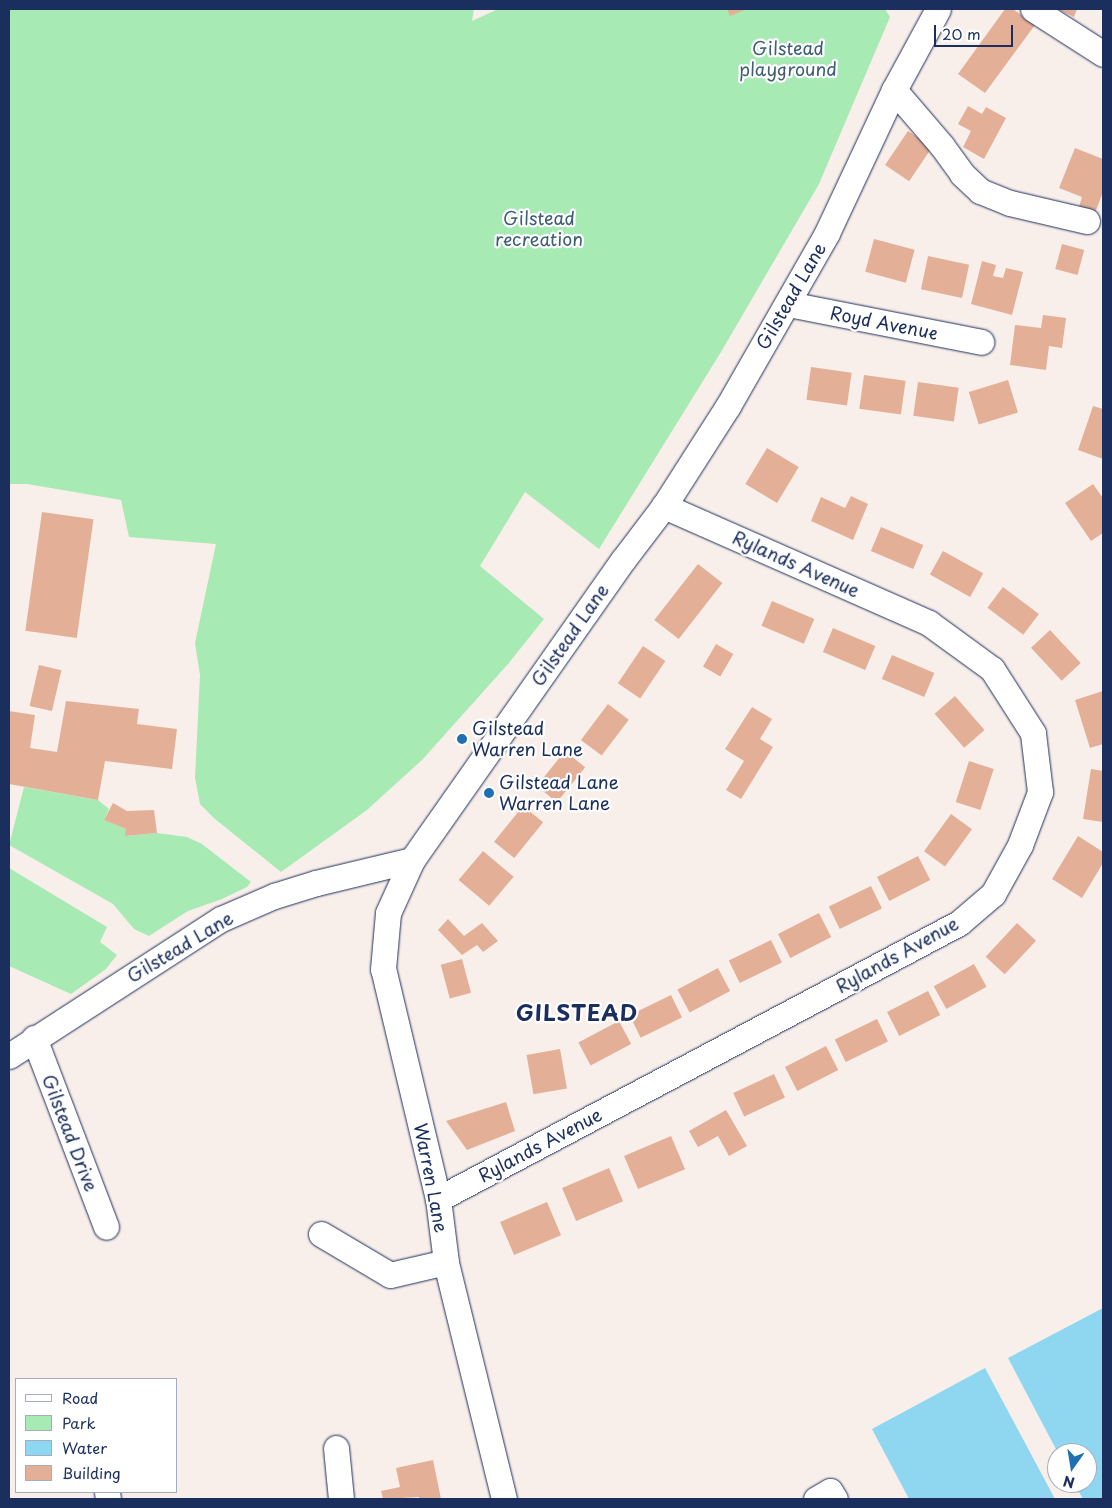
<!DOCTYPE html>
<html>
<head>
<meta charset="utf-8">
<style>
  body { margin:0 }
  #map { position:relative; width:1112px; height:1508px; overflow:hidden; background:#f9efea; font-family:"Playpen Sans",sans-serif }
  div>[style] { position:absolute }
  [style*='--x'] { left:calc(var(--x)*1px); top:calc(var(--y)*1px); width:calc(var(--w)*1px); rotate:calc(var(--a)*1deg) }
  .green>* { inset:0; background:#a8eab4 }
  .water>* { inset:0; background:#8fd6f1 }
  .building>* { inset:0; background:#e3af97; transform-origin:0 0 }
  .roads { filter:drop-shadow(0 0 1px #1b2f5e) drop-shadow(0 0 1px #1b2f5e) }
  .minor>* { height:25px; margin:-12.5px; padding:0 12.5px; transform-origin:12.5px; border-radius:12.5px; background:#fff }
  .dots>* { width:14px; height:14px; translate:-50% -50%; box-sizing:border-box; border:2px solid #fff; border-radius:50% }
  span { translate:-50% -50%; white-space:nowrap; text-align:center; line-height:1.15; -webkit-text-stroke:4.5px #fff; paint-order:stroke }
  .park-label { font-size:18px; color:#3e5e74 }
  .street-label { font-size:18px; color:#1b2f5e }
  .poi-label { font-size:18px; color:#1b2f5e }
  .left { translate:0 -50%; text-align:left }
  .district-label { font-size:22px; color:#1b2f5e; font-weight:700; letter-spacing:1px }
  .frame { position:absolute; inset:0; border:10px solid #1b2f5e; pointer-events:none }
  .legend { position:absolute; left:15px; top:1378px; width:162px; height:115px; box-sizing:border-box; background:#fff; border:1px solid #a4acbf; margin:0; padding:6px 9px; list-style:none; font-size:15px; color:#1b2f5e }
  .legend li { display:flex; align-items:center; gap:10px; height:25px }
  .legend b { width:25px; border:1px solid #a4acbf }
  .north { position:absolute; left:1047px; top:1443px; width:50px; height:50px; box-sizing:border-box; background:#fff; border:1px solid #a4acbf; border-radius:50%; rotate:193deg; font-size:14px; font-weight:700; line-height:20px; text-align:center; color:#1b2f5e }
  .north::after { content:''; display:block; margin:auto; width:18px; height:22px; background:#1f6fb2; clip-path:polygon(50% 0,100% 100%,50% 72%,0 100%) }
  .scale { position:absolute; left:934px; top:25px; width:79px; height:22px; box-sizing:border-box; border:2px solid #1b2f5e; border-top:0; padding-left:6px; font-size:15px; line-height:18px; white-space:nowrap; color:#1b2f5e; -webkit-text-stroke:4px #fff; paint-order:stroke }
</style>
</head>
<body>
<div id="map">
  <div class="green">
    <div style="clip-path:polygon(9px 9px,474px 9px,472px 21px,498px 9px,885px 9px,890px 17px,819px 184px,721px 352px,599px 549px,525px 492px,480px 566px,544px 619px,508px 664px,422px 760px,367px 810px,281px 872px,215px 819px,200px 804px,195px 778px,200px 675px,195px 643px,216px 544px,129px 537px,121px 500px,27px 484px,9px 484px)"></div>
    <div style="clip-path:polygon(24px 787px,98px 800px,109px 809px,104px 820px,126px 829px,126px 836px,157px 833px,187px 837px,202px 844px,251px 882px,247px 887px,222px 899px,188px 911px,149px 936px,134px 929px,113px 904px,9px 845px)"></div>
    <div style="clip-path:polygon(9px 868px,107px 927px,100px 942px,117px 955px,106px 969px,71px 994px,9px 966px)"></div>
  </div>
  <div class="water">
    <div style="clip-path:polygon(1103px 1308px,1103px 1499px,1083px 1499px,1074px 1483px,1087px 1483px,1087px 1453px,1058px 1453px,1008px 1358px)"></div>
    <div style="clip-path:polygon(985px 1368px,1055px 1499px,909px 1499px,872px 1429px)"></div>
  </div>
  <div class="building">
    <div style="clip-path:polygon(727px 9px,747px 9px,730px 16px)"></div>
    <div style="clip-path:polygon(1005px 9px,1013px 9px,1035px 25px,985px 93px,958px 74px)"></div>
    <div style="clip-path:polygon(1057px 9px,1077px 9px,1074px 17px)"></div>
    <div style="clip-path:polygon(968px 106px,982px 114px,986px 107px,1006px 118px,984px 159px,963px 147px,971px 131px,958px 124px)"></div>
    <div style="left:908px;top:131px;width:29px;height:41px;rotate:34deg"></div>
    <div style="clip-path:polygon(1075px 148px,1103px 159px,1103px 192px,1095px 213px,1079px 207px,1082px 197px,1059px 188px)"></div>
    <div style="left:874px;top:239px;width:42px;height:34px;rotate:15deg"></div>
    <div style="left:1062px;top:244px;width:23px;height:26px;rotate:15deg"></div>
    <div style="left:928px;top:256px;width:42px;height:34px;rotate:12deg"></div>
    <div style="clip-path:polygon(982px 261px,996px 265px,993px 276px,1003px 278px,1006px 268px,1023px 272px,1012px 315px,971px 304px)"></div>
    <div style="clip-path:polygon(1043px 315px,1066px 318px,1062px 348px,1049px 346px,1046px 370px,1010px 365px,1015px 325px,1041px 328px)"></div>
    <div style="left:811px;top:367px;width:41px;height:33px;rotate:8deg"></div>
    <div style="left:864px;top:375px;width:42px;height:34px;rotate:8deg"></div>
    <div style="left:1008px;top:380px;width:34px;height:41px;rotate:73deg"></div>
    <div style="left:918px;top:382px;width:41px;height:34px;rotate:8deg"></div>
    <div style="clip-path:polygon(1093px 406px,1103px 409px,1103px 459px,1078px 450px)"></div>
    <div style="left:767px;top:448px;width:37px;height:42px;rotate:31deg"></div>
    <div style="clip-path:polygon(1093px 484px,1103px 498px,1103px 533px,1091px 541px,1065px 503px)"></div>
    <div style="clip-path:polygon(851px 496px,868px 504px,853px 540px,811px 521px,821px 497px,845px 508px)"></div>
    <div style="left:42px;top:512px;width:52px;height:120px;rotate:8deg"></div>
    <div style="left:881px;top:527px;width:46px;height:26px;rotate:23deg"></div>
    <div style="left:943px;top:551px;width:46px;height:27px;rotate:29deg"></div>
    <div style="left:698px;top:564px;width:31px;height:71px;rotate:38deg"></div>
    <div style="left:1003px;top:587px;width:45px;height:26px;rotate:37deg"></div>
    <div style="left:772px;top:601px;width:46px;height:27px;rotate:23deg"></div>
    <div style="left:833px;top:628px;width:46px;height:26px;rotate:23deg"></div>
    <div style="left:1050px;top:630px;width:45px;height:26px;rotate:47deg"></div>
    <div style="left:716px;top:644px;width:20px;height:26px;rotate:30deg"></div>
    <div style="left:643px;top:646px;width:27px;height:45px;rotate:34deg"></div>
    <div style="left:892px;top:655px;width:46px;height:26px;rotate:23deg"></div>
    <div style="left:39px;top:665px;width:23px;height:42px;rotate:13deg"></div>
    <div style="clip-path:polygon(1103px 691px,1103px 744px,1090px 748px,1075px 700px)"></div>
    <div style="left:955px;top:696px;width:45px;height:27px;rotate:49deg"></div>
    <div style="clip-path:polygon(66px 701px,139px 709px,137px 724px,177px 729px,172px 769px,105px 761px,98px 800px,9px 784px,9px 711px,35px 715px,30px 748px,57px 752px)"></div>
    <div style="left:608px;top:704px;width:26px;height:45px;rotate:37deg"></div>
    <div style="clip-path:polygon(752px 707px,772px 719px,760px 739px,773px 747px,741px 799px,726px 790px,744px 761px,725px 749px)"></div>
    <div style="left:565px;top:751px;width:26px;height:45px;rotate:39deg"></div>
    <div style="left:969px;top:761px;width:26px;height:43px;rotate:18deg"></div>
    <div style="clip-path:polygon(1091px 769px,1103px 771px,1103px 822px,1083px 819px)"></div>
    <div style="clip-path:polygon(113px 803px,127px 811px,154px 810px,157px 833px,125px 836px,126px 829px,104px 820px)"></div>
    <div style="left:523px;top:806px;width:26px;height:46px;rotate:39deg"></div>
    <div style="left:951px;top:814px;width:26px;height:46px;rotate:36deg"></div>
    <div style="clip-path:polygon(1078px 836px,1103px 852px,1103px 863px,1082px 898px,1052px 879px)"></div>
    <div style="left:483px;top:851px;width:40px;height:38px;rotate:40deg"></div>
    <div style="left:918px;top:856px;width:27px;height:46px;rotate:63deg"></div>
    <div style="left:871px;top:886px;width:25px;height:47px;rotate:64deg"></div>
    <div style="left:819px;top:913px;width:27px;height:46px;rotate:63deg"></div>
    <div style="clip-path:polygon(448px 919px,464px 936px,482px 923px,498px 941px,483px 952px,477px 945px,462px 955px,438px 930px)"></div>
    <div style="left:1017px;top:923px;width:26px;height:46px;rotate:43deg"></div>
    <div style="left:771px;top:940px;width:25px;height:47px;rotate:64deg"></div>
    <div style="left:462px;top:959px;width:35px;height:22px;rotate:75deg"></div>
    <div style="left:974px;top:964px;width:26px;height:46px;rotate:61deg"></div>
    <div style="left:718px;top:968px;width:26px;height:46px;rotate:62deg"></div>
    <div style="left:928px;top:991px;width:27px;height:46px;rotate:63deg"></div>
    <div style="left:671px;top:995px;width:25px;height:46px;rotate:64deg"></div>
    <div style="left:877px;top:1019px;width:25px;height:47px;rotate:64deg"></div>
    <div style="left:619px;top:1021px;width:26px;height:46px;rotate:62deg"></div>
    <div style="left:826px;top:1046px;width:27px;height:46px;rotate:63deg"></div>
    <div style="left:560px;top:1049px;width:40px;height:34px;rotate:80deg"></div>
    <div style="left:774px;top:1074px;width:26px;height:45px;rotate:65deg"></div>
    <div style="clip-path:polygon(506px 1102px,515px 1131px,467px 1150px,446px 1121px)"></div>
    <div style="clip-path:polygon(726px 1110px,747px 1146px,729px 1156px,718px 1136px,698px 1147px,689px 1131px)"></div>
    <div style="left:671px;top:1136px;width:36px;height:51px;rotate:67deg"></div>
    <div style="left:609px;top:1168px;width:36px;height:51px;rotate:67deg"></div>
    <div style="left:547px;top:1202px;width:36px;height:51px;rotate:67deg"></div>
    <div style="clip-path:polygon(433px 1460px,441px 1499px,419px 1499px,419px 1497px,383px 1499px,381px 1491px,400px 1487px,396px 1468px)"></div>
  </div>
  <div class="roads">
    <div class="minor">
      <div style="--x:1033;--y:9;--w:83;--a:32.7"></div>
      <div style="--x:894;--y:90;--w:74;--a:49.4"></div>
      <div style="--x:942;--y:146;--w:34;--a:54"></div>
      <div style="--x:962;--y:174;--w:25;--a:43"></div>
      <div style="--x:980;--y:191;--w:32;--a:22"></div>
      <div style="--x:1010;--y:203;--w:79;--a:13.2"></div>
      <div style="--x:788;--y:304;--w:197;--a:11.1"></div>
      <div style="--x:34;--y:1038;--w:202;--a:69.1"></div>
      <div style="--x:9;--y:1056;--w:252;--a:-32.9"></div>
      <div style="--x:221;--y:919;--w:58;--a:-23.5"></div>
      <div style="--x:274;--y:896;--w:44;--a:-17.2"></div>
      <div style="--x:316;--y:883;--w:99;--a:-13.5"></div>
      <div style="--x:438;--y:1199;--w:590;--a:-27.91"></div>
      <div style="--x:959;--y:923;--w:45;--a:-40.5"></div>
      <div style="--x:993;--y:894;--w:56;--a:-61.1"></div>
      <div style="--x:1020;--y:845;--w:57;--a:-69.3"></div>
      <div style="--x:1040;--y:792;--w:59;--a:-96.8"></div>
      <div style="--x:1033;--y:733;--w:76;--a:-122.6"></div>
      <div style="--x:992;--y:669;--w:78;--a:-143.9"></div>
      <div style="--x:929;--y:623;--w:290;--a:-156.2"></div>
      <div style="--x:321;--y:1234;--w:80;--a:30.7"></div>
      <div style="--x:390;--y:1275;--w:57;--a:-13.1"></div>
      <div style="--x:336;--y:1448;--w:51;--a:84.4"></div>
      <div style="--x:107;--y:1492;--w:7;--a:82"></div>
      <div style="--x:504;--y:1499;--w:244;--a:-103.8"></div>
      <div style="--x:446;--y:1262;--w:64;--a:-97.2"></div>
      <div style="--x:438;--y:1199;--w:236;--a:-103.4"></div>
      <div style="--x:383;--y:969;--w:56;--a:-84.9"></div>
      <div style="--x:388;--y:913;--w:58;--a:-65.6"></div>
      <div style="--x:412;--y:860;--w:367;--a:-54.9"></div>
      <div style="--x:623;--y:560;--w:68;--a:-52.8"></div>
      <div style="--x:664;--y:506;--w:119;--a:-57.4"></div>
      <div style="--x:728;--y:406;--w:199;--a:-60.2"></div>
      <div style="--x:827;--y:233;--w:158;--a:-64.9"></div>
      <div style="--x:894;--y:90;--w:92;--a:-61.5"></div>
      <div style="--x:816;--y:1499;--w:16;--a:-30"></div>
      <div style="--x:830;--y:1491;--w:9;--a:58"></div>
    </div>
  </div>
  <div class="dots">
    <div style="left:462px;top:739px;background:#1f6fb2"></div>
    <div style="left:489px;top:793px;background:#1f6fb2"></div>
  </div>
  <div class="park-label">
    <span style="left:788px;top:59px">Gilstead<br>playground</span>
    <span style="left:539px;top:229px">Gilstead<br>recreation</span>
  </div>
  <div class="street-label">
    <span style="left:791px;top:296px;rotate:-60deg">Gilstead Lane</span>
    <span style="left:884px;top:323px;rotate:11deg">Royd Avenue</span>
    <span style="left:796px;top:564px;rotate:24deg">Rylands Avenue</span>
    <span style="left:570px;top:635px;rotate:-55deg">Gilstead Lane</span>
    <span style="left:180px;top:947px;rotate:-31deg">Gilstead Lane</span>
    <span style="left:897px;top:955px;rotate:-29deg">Rylands Avenue</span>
    <span style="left:70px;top:1133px;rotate:69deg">Gilstead Drive</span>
    <span style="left:540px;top:1145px;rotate:-28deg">Rylands Avenue</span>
    <span style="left:431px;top:1178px;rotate:79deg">Warren Lane</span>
  </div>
  <div class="poi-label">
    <span class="left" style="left:472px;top:739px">Gilstead<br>Warren Lane</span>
    <span class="left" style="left:499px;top:793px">Gilstead Lane<br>Warren Lane</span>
  </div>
  <div class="district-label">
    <span style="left:577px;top:1012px">GILSTEAD</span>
  </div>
  <div class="frame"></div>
  <ul class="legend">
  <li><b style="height:6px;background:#fff"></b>Road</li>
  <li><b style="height:14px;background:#a8eab4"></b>Park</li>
  <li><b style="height:14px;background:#8fd6f1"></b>Water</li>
  <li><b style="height:14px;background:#e3af97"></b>Building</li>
  </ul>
  <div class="north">N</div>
  <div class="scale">20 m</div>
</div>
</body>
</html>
